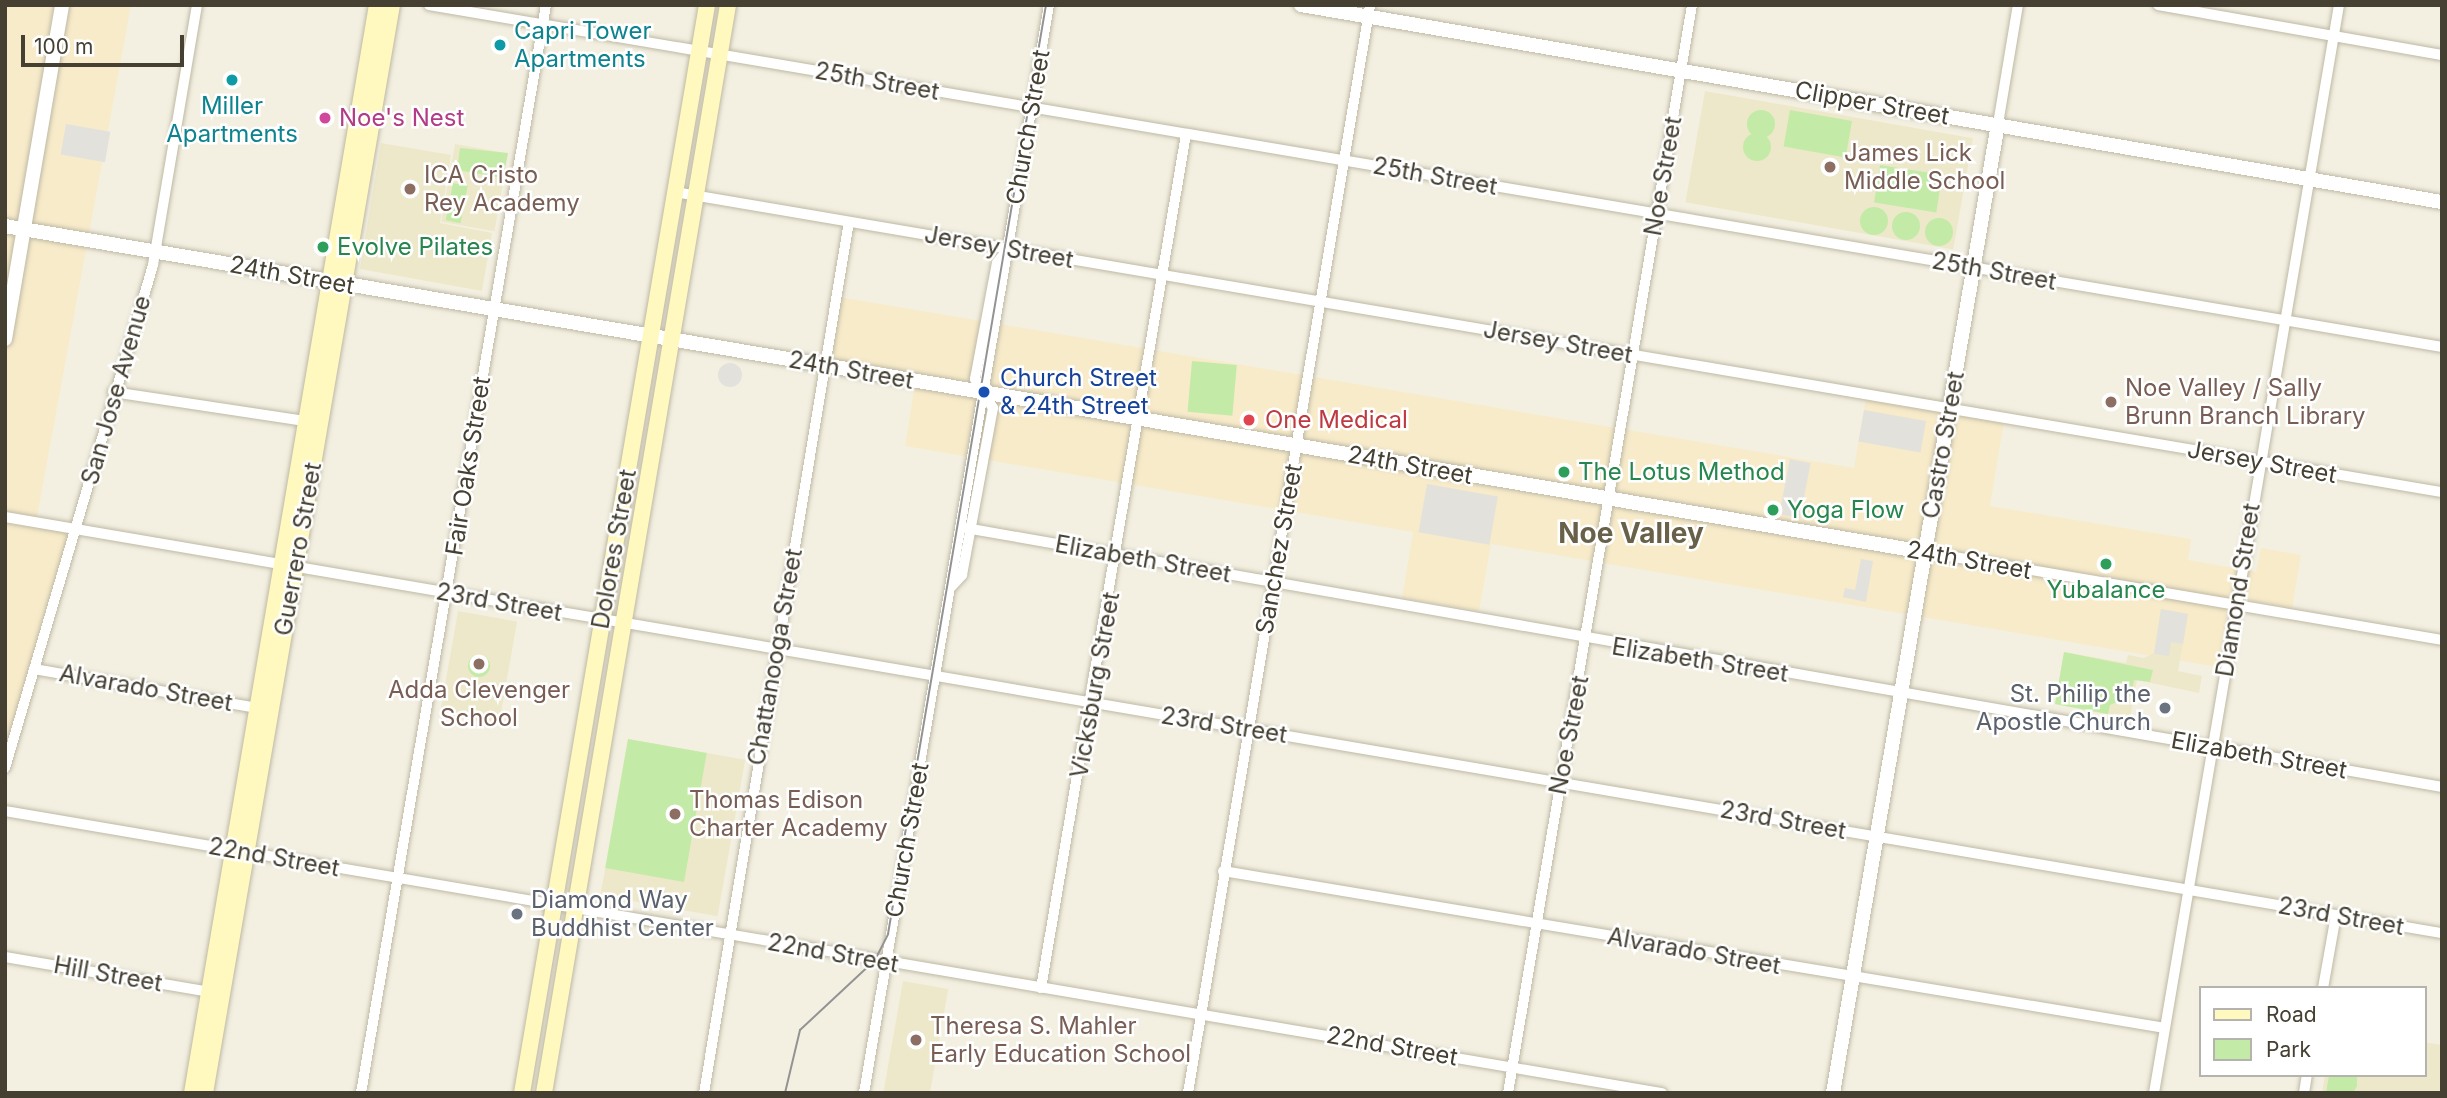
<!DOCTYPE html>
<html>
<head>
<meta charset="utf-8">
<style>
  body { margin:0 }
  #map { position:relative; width:2447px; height:1098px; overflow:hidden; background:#f3f0e2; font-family:Inter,sans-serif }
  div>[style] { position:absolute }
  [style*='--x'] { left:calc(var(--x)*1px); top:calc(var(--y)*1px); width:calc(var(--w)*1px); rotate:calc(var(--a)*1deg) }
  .commercial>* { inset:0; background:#f7ebca }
  .education>* { inset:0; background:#ede8ca; transform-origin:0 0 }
  .green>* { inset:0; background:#c3eba7; transform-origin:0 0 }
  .round { border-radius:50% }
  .parking>* { inset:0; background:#e3e1db; transform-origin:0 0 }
  .roads { filter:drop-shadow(0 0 2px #bfb9a4) drop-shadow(0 0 2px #bfb9a4) }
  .minor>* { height:10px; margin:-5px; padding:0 5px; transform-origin:5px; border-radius:5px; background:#fff }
  .tertiary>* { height:14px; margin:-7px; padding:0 7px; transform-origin:7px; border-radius:7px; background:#fff }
  .secondary>* { height:16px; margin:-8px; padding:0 8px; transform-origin:8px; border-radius:8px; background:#fff9c0 }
  .tram>* { height:2px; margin:-1px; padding:0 1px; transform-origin:1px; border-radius:1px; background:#939393 }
  .dots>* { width:19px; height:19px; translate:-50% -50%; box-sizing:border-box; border:4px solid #fff; border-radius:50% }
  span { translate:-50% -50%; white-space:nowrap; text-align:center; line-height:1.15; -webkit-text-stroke:5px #fff; paint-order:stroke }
  .culture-label { font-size:24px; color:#0d838f }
  .left { translate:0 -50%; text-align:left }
  .street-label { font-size:24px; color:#454032 }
  .hotel-label { font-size:24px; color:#b23c85 }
  .education-label { font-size:24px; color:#785e54 }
  .leisure-label { font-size:24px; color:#27864d }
  .transit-label { font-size:24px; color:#164399 }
  .health-label { font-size:24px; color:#be3a42 }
  .worship-label { font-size:24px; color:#5b616d }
  .right { translate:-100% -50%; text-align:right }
  .quarter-label { font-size:28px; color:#686049; font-weight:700 }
  .frame { position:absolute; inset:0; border:7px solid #454032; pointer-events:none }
  .legend { position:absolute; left:2199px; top:986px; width:228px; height:91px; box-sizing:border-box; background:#fff; border:2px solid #b5b3ad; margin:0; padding:9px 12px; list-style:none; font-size:21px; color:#454032 }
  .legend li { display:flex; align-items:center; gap:14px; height:35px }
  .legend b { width:35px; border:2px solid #b5b3ad }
  .scale { position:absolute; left:21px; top:35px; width:163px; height:32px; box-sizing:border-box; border:4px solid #454032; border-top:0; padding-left:9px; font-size:21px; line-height:24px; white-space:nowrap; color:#454032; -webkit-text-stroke:5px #fff; paint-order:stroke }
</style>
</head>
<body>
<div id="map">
  <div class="commercial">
    <div style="clip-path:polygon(5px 5px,131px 5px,36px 522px,75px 529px,5px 768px)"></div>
    <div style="clip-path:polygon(839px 297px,1854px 468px,1866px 398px,2004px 421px,1990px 506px,2191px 539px,2188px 560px,2256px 572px,2261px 548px,2301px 555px,2292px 608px,2230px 597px,2218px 667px,1491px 544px,1479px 611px,1402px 598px,1413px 532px,905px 446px,916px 378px,828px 363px)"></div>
  </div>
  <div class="education">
    <div style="left:1705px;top:91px;width:272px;height:113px;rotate:10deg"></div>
    <div style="clip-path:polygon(381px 143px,451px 155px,440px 223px,492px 233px,482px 291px,360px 269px)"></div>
    <div style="left:455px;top:144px;width:54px;height:79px;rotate:10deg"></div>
    <div style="clip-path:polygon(2161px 609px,2188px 614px,2178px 671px,2202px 676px,2199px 693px,2137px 680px,2130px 719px,2055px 704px,2064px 652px,2126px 663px,2128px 655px,2144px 658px,2154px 653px)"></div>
    <div style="left:458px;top:611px;width:60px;height:105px;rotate:10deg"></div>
    <div style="left:628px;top:739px;width:119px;height:159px;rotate:10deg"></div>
    <div style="left:903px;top:981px;width:46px;height:113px;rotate:10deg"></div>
    <div style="clip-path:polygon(2424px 1042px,2442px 1045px,2442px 1093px,2322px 1093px,2325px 1075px,2424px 1075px)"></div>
  </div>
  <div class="green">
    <div style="left:1790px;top:110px;width:63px;height:37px;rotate:10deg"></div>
    <div class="round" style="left:1747px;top:110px;width:28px;height:28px"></div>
    <div class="round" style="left:1743px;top:133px;width:28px;height:28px"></div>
    <div style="clip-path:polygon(460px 148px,508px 153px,503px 178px,457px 170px)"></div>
    <div style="left:1880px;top:165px;width:63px;height:38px;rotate:9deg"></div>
    <div style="left:453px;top:183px;width:15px;height:38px;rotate:11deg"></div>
    <div class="round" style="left:1860px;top:207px;width:28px;height:28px"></div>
    <div class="round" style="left:1892px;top:212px;width:28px;height:28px"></div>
    <div class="round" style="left:1925px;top:218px;width:28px;height:28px"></div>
    <div style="left:1192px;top:361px;width:45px;height:51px;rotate:5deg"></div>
    <div style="clip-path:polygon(2064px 652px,2153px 670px,2150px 682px,2134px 680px,2131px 696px,2110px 705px,2108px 714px,2055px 704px)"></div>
    <div class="round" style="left:468px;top:655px;width:22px;height:22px"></div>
    <div style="left:628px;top:739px;width:80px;height:131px;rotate:10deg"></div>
    <div style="clip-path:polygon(2329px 1075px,2357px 1075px,2357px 1086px,2353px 1093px,2326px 1093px)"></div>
  </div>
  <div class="parking">
    <div style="left:66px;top:124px;width:45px;height:31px;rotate:10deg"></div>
    <div class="round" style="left:718px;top:363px;width:24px;height:24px"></div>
    <div style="left:1864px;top:410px;width:63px;height:32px;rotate:10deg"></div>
    <div style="left:1790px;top:459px;width:21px;height:56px;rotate:11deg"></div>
    <div style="left:1427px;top:484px;width:72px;height:49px;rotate:10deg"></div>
    <div style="clip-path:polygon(1861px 559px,1873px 561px,1866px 602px,1843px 597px,1845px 588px,1855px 590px)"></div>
    <div style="clip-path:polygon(2161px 609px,2188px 614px,2183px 644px,2171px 642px,2169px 656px,2154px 654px)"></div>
  </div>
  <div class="roads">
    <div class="minor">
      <div style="--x:429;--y:5;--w:2042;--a:9.64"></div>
      <div style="--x:2158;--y:5;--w:288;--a:10"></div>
      <div style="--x:1998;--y:124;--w:121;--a:-80.5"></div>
      <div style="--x:675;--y:192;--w:1792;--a:9.64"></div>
      <div style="--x:113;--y:392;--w:194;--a:8.6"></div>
      <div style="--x:5;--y:517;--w:2472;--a:9.69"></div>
      <div style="--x:960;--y:527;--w:1505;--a:9.95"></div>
      <div style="--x:1925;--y:552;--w:524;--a:9.66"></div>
      <div style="--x:950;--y:588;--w:18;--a:-47"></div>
      <div style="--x:962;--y:575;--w:170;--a:-79.5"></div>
      <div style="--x:993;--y:408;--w:34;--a:-122"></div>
      <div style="--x:975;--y:379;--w:118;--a:-79.3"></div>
      <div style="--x:997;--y:263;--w:15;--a:-53"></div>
      <div style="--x:34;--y:669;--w:227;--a:9.9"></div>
      <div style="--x:5;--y:768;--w:524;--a:-73.6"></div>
      <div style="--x:153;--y:265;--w:264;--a:-80.4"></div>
      <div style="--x:5;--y:811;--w:1681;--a:9.66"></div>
      <div style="--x:1223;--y:871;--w:955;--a:9.46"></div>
      <div style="--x:5;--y:957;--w:208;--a:9.7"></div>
      <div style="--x:1041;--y:988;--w:866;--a:-80.36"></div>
      <div style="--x:2323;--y:988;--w:74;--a:-79.9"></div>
      <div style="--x:361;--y:1093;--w:1104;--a:-80.35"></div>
      <div style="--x:704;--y:1093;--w:883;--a:-80.55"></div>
      <div style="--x:864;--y:1093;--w:1104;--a:-80.35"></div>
      <div style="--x:1188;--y:1093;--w:1103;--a:-80.5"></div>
      <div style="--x:1508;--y:1093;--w:1103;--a:-80.4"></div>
      <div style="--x:2154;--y:1093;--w:1104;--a:-80.35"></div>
      <div style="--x:2304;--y:1093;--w:18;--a:-81"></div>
    </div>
    <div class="tertiary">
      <div style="--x:1301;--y:5;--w:1158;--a:9.8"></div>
      <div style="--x:5;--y:226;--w:1947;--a:9.64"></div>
      <div style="--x:5;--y:339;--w:339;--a:-80.3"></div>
      <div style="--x:1833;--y:1093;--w:983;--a:-80.34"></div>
    </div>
    <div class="secondary">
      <div style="--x:192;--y:1093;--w:1104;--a:-80.35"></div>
      <div style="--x:205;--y:1093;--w:1104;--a:-80.25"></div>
      <div style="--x:522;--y:1093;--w:1104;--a:-80.35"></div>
      <div style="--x:544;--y:1093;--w:1103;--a:-80.4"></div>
    </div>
  </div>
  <div class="tram">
    <div style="--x:785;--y:1093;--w:65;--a:-76.6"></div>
    <div style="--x:800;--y:1030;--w:103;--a:-43"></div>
    <div style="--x:875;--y:960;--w:29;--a:-63"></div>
    <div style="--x:888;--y:934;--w:942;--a:-80.35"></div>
  </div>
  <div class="dots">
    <div style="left:500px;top:45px;background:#0f9aa8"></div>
    <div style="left:232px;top:80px;background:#0f9aa8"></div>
    <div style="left:325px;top:118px;background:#d1479c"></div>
    <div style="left:1830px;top:167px;background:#8d6e63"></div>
    <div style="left:410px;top:189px;background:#8d6e63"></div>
    <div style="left:323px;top:247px;background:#2e9e5b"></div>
    <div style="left:984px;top:392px;background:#1a4fb4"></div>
    <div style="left:2111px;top:402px;background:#8d6e63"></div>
    <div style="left:1249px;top:420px;background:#e0444e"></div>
    <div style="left:1564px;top:472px;background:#2e9e5b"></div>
    <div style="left:1773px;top:510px;background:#2e9e5b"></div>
    <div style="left:2106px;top:564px;background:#2e9e5b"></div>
    <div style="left:479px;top:664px;background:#8d6e63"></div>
    <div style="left:2165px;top:708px;background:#6b7280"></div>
    <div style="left:675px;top:814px;background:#8d6e63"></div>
    <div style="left:517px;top:914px;background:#6b7280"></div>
    <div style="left:916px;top:1040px;background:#8d6e63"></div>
  </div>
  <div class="culture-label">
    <span class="left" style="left:514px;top:45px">Capri Tower<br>Apartments</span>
    <span style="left:232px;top:120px">Miller<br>Apartments</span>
  </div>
  <div class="street-label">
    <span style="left:877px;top:81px;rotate:10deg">25th Street</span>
    <span style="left:1872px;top:103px;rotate:10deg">Clipper Street</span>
    <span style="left:1028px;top:127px;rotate:-80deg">Church Street</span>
    <span style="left:1435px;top:176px;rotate:10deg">25th Street</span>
    <span style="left:1663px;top:176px;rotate:-80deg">Noe Street</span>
    <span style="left:999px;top:247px;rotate:10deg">Jersey Street</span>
    <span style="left:1994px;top:271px;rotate:10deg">25th Street</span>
    <span style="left:292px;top:275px;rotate:10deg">24th Street</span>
    <span style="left:1558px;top:342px;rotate:10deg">Jersey Street</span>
    <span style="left:851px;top:370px;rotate:10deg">24th Street</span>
    <span style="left:116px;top:390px;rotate:-74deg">San Jose Avenue</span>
    <span style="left:1943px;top:445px;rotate:-80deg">Castro Street</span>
    <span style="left:2262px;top:462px;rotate:10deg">Jersey Street</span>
    <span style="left:1410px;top:465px;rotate:10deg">24th Street</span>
    <span style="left:468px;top:466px;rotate:-81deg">Fair Oaks Street</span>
    <span style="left:298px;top:549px;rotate:-80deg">Guerrero Street</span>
    <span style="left:614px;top:549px;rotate:-80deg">Dolores Street</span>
    <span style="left:1279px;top:549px;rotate:-80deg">Sanchez Street</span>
    <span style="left:1143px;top:559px;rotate:10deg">Elizabeth Street</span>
    <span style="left:1969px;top:560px;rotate:10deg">24th Street</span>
    <span style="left:2238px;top:590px;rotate:-81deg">Diamond Street</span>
    <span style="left:499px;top:602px;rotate:10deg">23rd Street</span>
    <span style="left:775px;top:657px;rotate:-80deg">Chattanooga Street</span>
    <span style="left:1700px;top:660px;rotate:9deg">Elizabeth Street</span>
    <span style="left:1095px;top:685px;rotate:-80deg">Vicksburg Street</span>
    <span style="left:146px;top:688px;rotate:10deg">Alvarado Street</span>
    <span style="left:1224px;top:725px;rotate:9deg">23rd Street</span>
    <span style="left:1569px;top:735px;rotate:-79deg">Noe Street</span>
    <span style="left:2259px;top:755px;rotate:10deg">Elizabeth Street</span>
    <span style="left:1783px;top:820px;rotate:10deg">23rd Street</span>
    <span style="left:907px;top:840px;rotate:-80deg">Church Street</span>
    <span style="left:274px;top:857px;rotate:10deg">22nd Street</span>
    <span style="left:2341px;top:916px;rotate:10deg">23rd Street</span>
    <span style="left:1694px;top:951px;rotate:10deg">Alvarado Street</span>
    <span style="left:833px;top:953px;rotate:10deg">22nd Street</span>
    <span style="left:108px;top:974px;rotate:10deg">Hill Street</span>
    <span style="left:1392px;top:1046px;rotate:10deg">22nd Street</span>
  </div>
  <div class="hotel-label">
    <span class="left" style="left:339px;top:118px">Noe's Nest</span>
  </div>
  <div class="education-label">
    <span class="left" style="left:1844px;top:167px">James Lick<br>Middle School</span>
    <span class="left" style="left:424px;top:189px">ICA Cristo<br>Rey Academy</span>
    <span class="left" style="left:2125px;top:402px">Noe Valley / Sally<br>Brunn Branch Library</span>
    <span style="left:479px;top:704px">Adda Clevenger<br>School</span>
    <span class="left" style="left:689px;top:814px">Thomas Edison<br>Charter Academy</span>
    <span class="left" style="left:930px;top:1040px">Theresa S. Mahler<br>Early Education School</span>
  </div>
  <div class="leisure-label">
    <span class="left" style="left:337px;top:247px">Evolve Pilates</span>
    <span class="left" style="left:1578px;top:472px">The Lotus Method</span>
    <span class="left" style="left:1787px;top:510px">Yoga Flow</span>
    <span style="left:2106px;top:590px">Yubalance</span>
  </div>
  <div class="transit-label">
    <span class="left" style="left:1000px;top:392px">Church Street<br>&amp; 24th Street</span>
  </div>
  <div class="health-label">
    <span class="left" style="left:1265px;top:420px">One Medical</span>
  </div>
  <div class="worship-label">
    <span class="right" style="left:2151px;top:708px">St. Philip the<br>Apostle Church</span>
    <span class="left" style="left:531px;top:914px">Diamond Way<br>Buddhist Center</span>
  </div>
  <div class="quarter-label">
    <span style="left:1631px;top:533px">Noe Valley</span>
  </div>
  <div class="frame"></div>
  <ul class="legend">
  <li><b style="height:9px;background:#fff9c0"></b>Road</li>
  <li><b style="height:19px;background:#c3eba7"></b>Park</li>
  </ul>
  <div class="scale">100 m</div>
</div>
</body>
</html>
